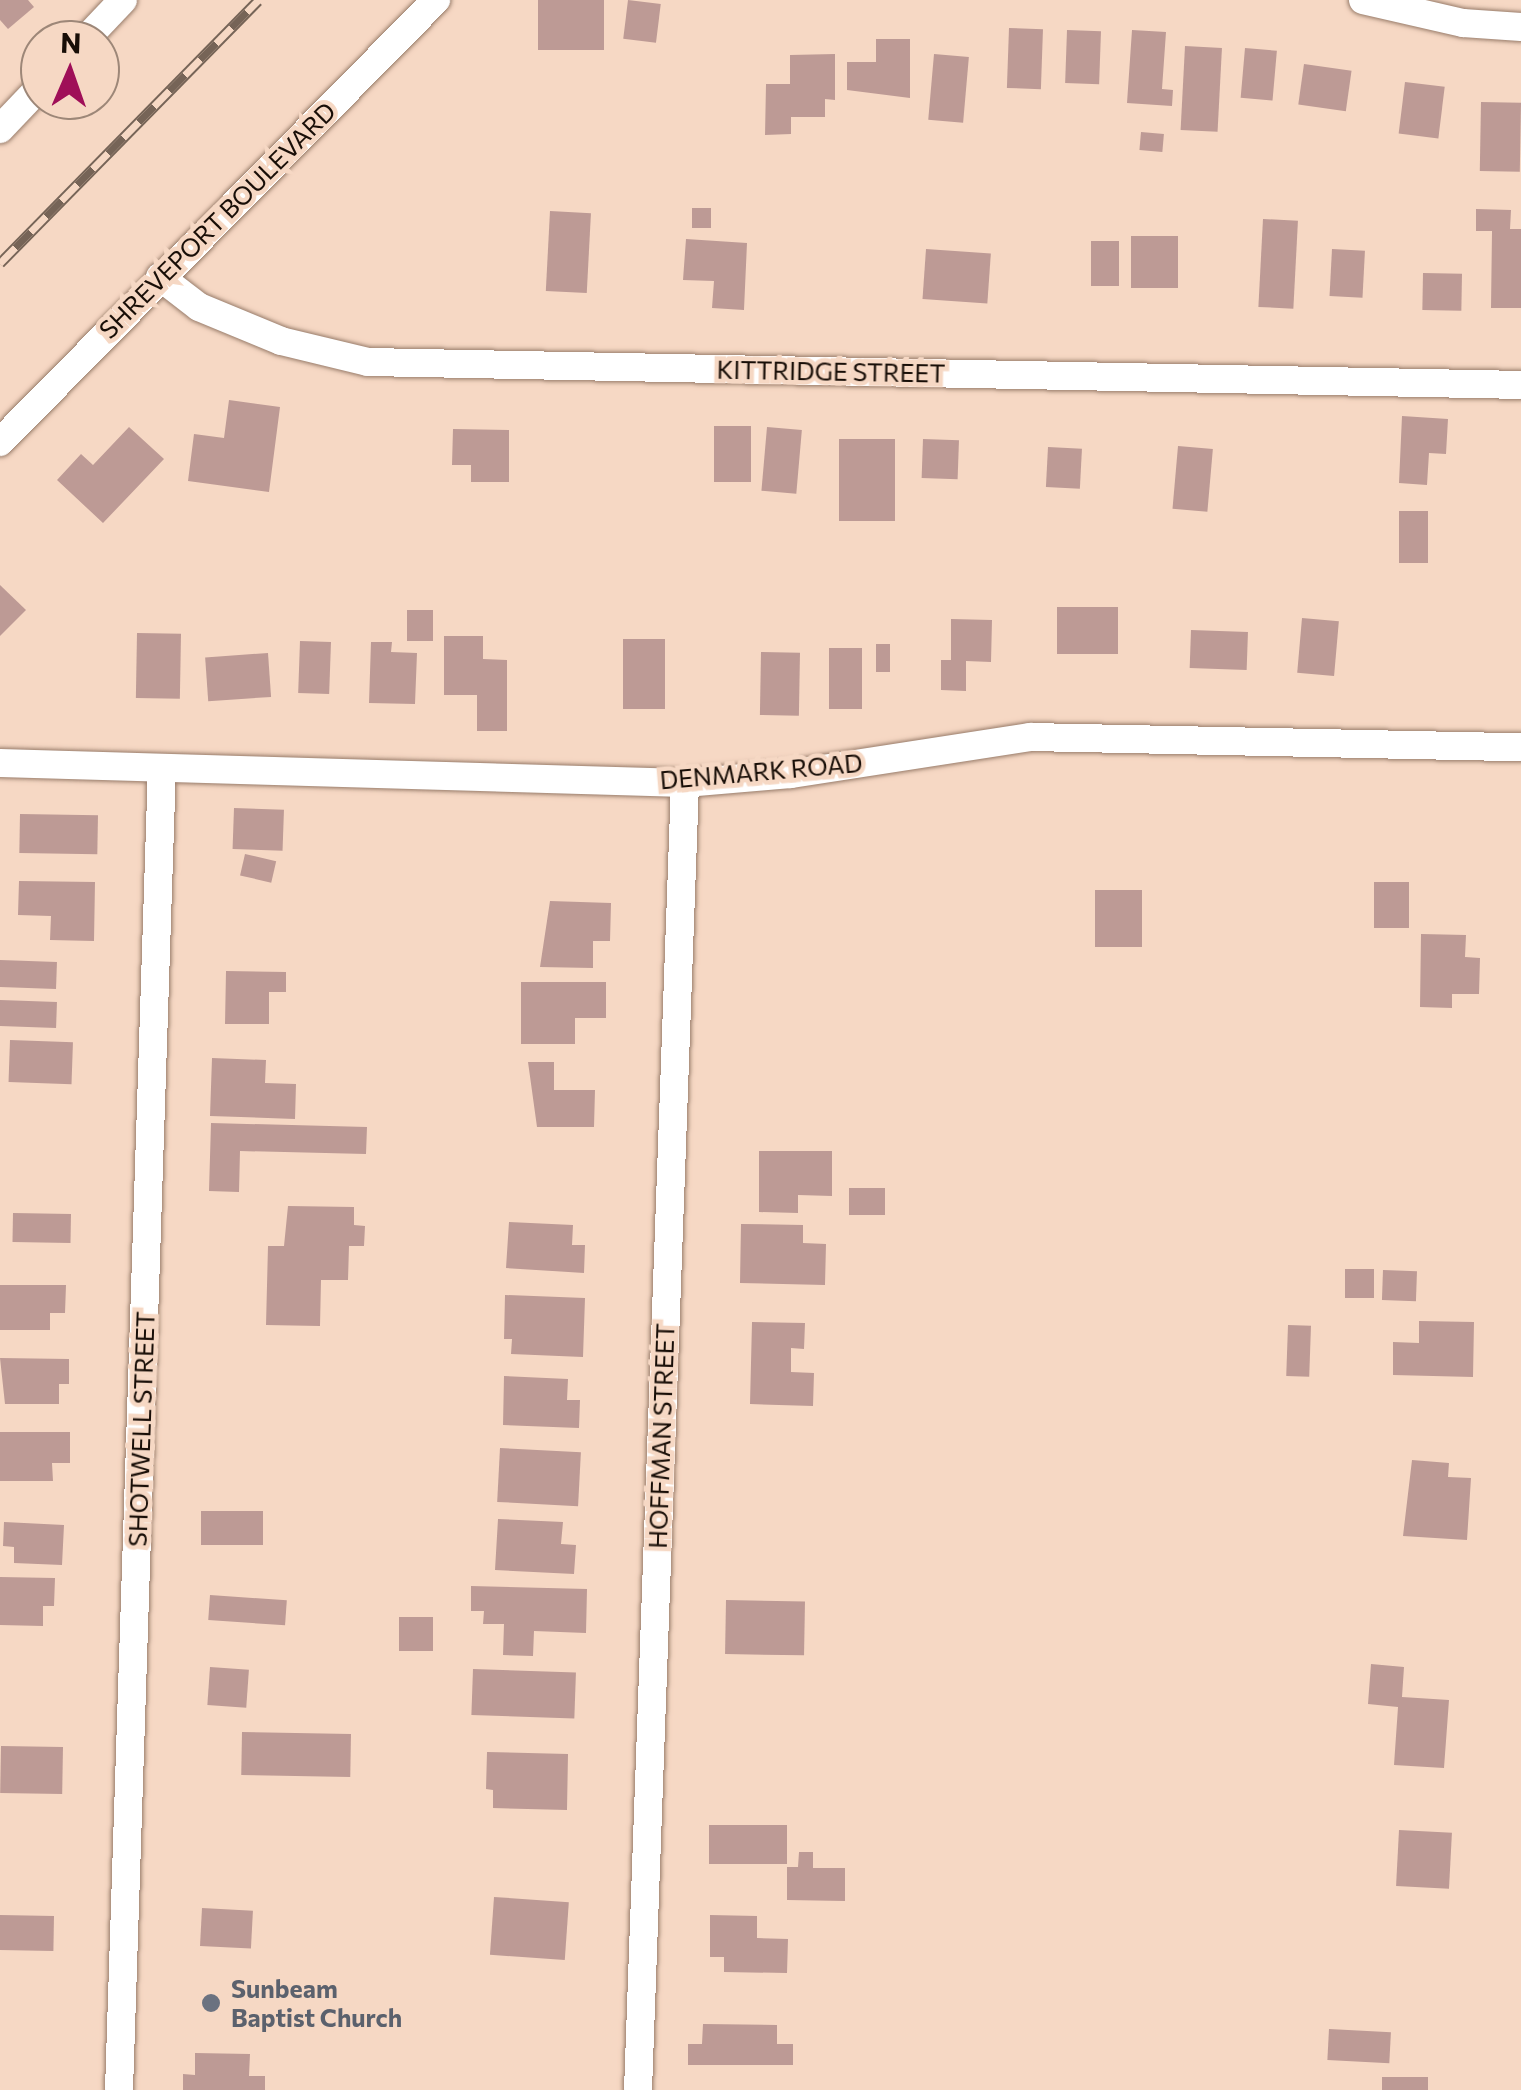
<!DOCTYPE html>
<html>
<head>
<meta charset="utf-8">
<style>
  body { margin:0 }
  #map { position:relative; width:1521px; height:2090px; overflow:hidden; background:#f6d8c4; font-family:Commissioner,sans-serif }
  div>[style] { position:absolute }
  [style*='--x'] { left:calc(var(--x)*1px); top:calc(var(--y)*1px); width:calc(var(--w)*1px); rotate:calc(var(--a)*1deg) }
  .building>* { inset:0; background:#bd9a95; transform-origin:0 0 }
  .roads { filter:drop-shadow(0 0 2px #987c6a) drop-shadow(0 0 2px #987c6a) }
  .minor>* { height:28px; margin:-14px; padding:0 14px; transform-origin:14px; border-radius:14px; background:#fff }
  .rail>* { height:11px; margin-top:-5.5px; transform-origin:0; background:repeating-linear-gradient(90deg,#f6d8c4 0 22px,#766457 0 44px); box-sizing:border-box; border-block:2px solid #766457 }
  .dots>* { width:28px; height:28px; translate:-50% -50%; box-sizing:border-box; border:5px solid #f6d8c4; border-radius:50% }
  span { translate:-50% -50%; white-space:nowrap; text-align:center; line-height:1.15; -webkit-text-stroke:9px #f6d8c4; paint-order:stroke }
  .street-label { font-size:25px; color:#180e07 }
  .worship-label { font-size:25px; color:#5b616d; font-weight:700 }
  .left { translate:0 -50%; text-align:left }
  .north { position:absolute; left:20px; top:20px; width:100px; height:100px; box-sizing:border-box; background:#f6d8c4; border:2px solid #9d8778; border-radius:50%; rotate:2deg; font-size:28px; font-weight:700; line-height:40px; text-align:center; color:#180e07 }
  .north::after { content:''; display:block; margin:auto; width:35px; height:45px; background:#9f0f58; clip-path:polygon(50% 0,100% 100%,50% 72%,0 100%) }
</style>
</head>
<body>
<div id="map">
  <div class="building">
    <div style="clip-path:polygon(0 0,28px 0,34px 7px,8px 29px,0 20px)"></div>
    <div style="left:538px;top:0;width:66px;height:50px"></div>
    <div style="left:628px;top:0;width:33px;height:39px;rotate:7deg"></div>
    <div style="left:1009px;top:28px;width:34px;height:60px;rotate:2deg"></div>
    <div style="left:1067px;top:30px;width:34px;height:53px;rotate:2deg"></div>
    <div style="clip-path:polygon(1132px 30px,1166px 32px,1162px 89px,1173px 90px,1172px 106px,1127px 103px)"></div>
    <div style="clip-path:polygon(876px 39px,910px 39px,910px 98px,847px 90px,847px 62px,876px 62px)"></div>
    <div style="left:1185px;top:46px;width:37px;height:84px;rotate:3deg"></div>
    <div style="left:1245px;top:48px;width:32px;height:50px;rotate:5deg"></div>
    <div style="clip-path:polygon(835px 54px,835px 100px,825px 99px,825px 117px,791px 117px,791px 134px,765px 135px,766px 84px,790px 84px,790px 55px)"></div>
    <div style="left:934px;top:54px;width:35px;height:66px;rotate:5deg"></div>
    <div style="left:1304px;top:64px;width:48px;height:41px;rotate:8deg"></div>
    <div style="left:1405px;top:82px;width:40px;height:52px;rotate:7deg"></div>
    <div style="left:1481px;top:102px;width:40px;height:69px;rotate:1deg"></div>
    <div style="left:1141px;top:132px;width:23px;height:18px;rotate:5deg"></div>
    <div style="left:692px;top:208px;width:19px;height:20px"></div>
    <div style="clip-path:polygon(1476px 209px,1511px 210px,1510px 229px,1521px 229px,1521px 308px,1491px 308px,1492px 231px,1476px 231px)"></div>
    <div style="left:550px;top:211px;width:41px;height:80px;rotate:3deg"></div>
    <div style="left:1263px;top:219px;width:35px;height:88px;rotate:3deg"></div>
    <div style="left:1131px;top:236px;width:47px;height:52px"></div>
    <div style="clip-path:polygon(686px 239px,747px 243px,744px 310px,712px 308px,714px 281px,683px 280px)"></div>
    <div style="left:1091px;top:241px;width:28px;height:45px"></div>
    <div style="left:926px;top:249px;width:65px;height:50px;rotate:4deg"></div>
    <div style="left:1332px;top:249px;width:33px;height:47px;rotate:3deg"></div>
    <div style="left:1423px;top:273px;width:39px;height:37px;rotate:1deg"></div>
    <div style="clip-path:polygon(229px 400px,280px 407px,269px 492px,188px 481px,194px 434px,224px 438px)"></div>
    <div style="clip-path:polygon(1402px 416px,1448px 419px,1446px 454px,1429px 453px,1427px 485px,1399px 483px)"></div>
    <div style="left:714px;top:426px;width:37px;height:56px"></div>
    <div style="clip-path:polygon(129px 427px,164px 459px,103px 523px,57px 480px,81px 454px,93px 465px)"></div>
    <div style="left:767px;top:427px;width:35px;height:64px;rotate:5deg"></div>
    <div style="clip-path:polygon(453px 429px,509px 430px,509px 482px,471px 482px,471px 465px,452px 465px)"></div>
    <div style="left:895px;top:439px;width:82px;height:56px;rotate:90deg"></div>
    <div style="left:923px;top:439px;width:36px;height:39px;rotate:2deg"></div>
    <div style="left:1178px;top:446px;width:35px;height:63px;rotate:5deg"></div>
    <div style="left:1048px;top:447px;width:34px;height:40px;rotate:3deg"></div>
    <div style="left:1399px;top:511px;width:29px;height:52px"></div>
    <div style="clip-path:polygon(0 585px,26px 610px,0 636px)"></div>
    <div style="left:1057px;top:607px;width:61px;height:47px"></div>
    <div style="left:407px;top:610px;width:26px;height:31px"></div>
    <div style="left:1302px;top:618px;width:37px;height:55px;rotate:5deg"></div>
    <div style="clip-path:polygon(951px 619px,992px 620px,991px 662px,966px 661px,966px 691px,941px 690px,941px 660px,951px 660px)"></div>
    <div style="left:1191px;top:630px;width:57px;height:38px;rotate:2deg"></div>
    <div style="left:137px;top:633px;width:44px;height:65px;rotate:1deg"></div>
    <div style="clip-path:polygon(444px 636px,483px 636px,483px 659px,507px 660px,507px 731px,477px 731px,477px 695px,444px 695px)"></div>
    <div style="left:623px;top:639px;width:42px;height:70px"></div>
    <div style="left:300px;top:641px;width:31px;height:52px;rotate:2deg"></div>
    <div style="clip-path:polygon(371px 642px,392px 642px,391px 652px,417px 653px,415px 704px,369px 703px)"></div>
    <div style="left:876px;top:644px;width:14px;height:28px"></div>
    <div style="left:829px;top:648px;width:33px;height:61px"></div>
    <div style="left:761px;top:652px;width:39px;height:63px;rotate:1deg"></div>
    <div style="left:268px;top:653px;width:44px;height:63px;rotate:86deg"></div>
    <div style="left:234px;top:808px;width:50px;height:41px;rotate:2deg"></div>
    <div style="left:20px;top:814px;width:78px;height:39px;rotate:1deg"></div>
    <div style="left:245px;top:854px;width:32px;height:22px;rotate:13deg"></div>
    <div style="clip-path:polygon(19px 881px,95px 882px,94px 941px,50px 940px,51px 916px,18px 915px)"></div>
    <div style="left:1374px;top:882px;width:35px;height:46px"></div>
    <div style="left:1095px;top:890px;width:47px;height:57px"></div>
    <div style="clip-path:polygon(550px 901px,611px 903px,610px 941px,593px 941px,593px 968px,540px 967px)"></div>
    <div style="clip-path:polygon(1421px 934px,1466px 935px,1465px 957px,1480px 958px,1479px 994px,1452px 994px,1452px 1008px,1420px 1007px)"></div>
    <div style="left:0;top:960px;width:57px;height:27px;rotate:2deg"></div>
    <div style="clip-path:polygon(226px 971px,286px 972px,286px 992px,269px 992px,269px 1024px,225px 1024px)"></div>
    <div style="clip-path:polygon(521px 982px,606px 982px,606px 1018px,575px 1018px,575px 1044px,521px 1044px)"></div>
    <div style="left:0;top:1000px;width:57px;height:26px;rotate:2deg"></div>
    <div style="left:10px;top:1040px;width:63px;height:42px;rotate:2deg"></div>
    <div style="clip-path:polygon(212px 1058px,266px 1060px,265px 1083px,296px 1084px,295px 1119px,210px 1116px)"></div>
    <div style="clip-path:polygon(528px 1062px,554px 1062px,554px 1090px,595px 1090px,594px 1127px,537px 1127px)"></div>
    <div style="clip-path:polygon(211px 1123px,367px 1127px,366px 1154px,240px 1151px,239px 1192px,209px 1191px)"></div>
    <div style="clip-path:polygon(759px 1151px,832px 1151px,832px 1196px,798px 1195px,798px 1213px,759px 1212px)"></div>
    <div style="left:849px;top:1188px;width:36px;height:27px"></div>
    <div style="clip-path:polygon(288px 1206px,354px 1207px,354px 1225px,365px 1226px,364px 1246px,349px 1246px,348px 1280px,321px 1280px,320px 1326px,266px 1325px,268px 1246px,284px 1246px)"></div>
    <div style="left:13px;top:1213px;width:58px;height:29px;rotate:1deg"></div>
    <div style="clip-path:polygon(509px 1222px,573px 1225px,572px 1245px,585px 1245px,584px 1273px,506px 1268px)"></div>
    <div style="clip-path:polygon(741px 1224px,803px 1225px,803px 1243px,826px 1244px,825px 1285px,740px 1283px)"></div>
    <div style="left:1345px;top:1269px;width:29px;height:29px"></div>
    <div style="left:1383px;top:1270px;width:34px;height:30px;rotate:2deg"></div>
    <div style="clip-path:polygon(0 1285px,66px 1285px,65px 1313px,50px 1313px,50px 1330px,0 1330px)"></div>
    <div style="clip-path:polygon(505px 1295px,585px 1298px,583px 1357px,511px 1354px,512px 1339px,504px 1339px)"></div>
    <div style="clip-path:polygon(1419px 1321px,1474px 1322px,1473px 1377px,1393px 1375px,1393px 1342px,1419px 1343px)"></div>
    <div style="clip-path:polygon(752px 1322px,805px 1323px,804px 1349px,791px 1348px,791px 1372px,814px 1373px,813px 1406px,750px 1404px)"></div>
    <div style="left:1288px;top:1325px;width:23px;height:51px;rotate:2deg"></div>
    <div style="clip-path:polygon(0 1358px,69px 1359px,69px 1384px,59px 1384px,59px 1404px,5px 1404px)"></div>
    <div style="clip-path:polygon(504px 1376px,568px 1379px,567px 1400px,580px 1400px,579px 1428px,503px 1425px)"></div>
    <div style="clip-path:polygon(0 1432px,70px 1432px,70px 1463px,52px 1463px,53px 1481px,0 1481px)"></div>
    <div style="left:500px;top:1448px;width:81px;height:54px;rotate:3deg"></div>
    <div style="clip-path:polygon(1412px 1460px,1449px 1463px,1448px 1477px,1471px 1478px,1467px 1540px,1403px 1536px)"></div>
    <div style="left:201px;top:1511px;width:62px;height:34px"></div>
    <div style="clip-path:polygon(498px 1519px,563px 1522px,561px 1544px,576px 1545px,574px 1574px,495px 1570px)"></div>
    <div style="clip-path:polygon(4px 1522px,64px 1525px,62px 1565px,14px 1563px,14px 1547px,3px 1546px)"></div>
    <div style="clip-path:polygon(0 1577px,55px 1578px,54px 1606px,43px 1606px,43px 1626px,0 1625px)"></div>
    <div style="clip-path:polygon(471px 1586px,587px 1589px,586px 1633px,534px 1631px,533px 1656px,503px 1655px,504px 1624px,483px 1624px,484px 1611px,471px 1611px)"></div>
    <div style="left:210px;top:1595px;width:77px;height:25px;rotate:4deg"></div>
    <div style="left:726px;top:1600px;width:79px;height:54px;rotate:1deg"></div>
    <div style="left:399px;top:1617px;width:34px;height:34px"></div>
    <div style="clip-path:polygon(1371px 1664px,1404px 1667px,1402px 1697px,1449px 1700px,1444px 1768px,1394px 1765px,1398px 1707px,1368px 1704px)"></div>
    <div style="left:210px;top:1667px;width:39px;height:38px;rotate:4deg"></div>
    <div style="left:473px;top:1669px;width:103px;height:46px;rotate:2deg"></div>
    <div style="left:242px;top:1732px;width:109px;height:43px;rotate:1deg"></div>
    <div style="left:1px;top:1746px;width:62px;height:47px;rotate:1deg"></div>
    <div style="clip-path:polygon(487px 1752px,568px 1754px,567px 1810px,493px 1808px,493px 1790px,486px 1789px)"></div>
    <div style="left:709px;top:1825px;width:78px;height:39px"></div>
    <div style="left:1399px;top:1830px;width:53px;height:56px;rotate:3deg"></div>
    <div style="clip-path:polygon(799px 1852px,813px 1852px,813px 1868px,845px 1868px,845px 1901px,787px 1900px,787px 1867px,798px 1867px)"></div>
    <div style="left:494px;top:1897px;width:75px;height:58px;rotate:4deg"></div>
    <div style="left:202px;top:1908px;width:51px;height:38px;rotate:3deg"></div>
    <div style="left:0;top:1915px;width:54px;height:35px;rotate:1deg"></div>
    <div style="clip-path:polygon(710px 1915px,757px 1916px,757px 1938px,788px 1939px,787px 1973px,724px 1972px,724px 1957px,710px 1957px)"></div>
    <div style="clip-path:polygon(703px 2024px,777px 2025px,777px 2044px,793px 2044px,793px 2065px,688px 2065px,688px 2044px,702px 2044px)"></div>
    <div style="left:1329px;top:2029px;width:62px;height:31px;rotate:3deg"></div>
    <div style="clip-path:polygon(195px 2053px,250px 2054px,249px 2076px,265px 2076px,265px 2090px,183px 2090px,183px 2074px,195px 2075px)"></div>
    <div style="left:1382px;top:2077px;width:46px;height:13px"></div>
  </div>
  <div class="roads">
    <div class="minor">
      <div style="--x:1363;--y:0;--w:103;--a:13"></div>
      <div style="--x:1463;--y:23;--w:58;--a:3.9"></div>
      <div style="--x:85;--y:40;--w:55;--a:-46.5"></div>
      <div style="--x:0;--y:129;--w:58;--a:-46.4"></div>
      <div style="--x:160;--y:277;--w:49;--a:37.6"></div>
      <div style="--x:199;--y:307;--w:89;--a:22.5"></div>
      <div style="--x:281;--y:341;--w:89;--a:13.6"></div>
      <div style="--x:368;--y:362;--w:1153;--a:1.14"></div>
      <div style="--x:0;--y:442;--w:621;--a:-45.39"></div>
      <div style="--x:0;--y:763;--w:685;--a:1.67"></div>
      <div style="--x:685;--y:783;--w:106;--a:-4.9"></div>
      <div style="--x:791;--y:774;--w:242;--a:-8.8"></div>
      <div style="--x:1030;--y:737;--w:491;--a:1.2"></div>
      <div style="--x:119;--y:2090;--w:1322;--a:-88.14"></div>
      <div style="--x:638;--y:2090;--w:1308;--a:-87.94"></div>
    </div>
  </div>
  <div class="rail">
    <div style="--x:0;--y:263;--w:368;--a:-45.5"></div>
  </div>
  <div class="dots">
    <div style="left:211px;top:2003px;background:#6b7280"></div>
  </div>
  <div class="street-label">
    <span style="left:217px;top:220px;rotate:-45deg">SHREVEPORT BOULEVARD</span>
    <span style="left:831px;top:371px;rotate:1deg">KITTRIDGE STREET</span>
    <span style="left:761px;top:771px;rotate:-5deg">DENMARK ROAD</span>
    <span style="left:141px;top:1429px;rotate:-88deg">SHOTWELL STREET</span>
    <span style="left:661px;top:1436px;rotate:-88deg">HOFFMAN STREET</span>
  </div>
  <div class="worship-label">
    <span class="left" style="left:231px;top:2003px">Sunbeam<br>Baptist Church</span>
  </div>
  <div class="north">N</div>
</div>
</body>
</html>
